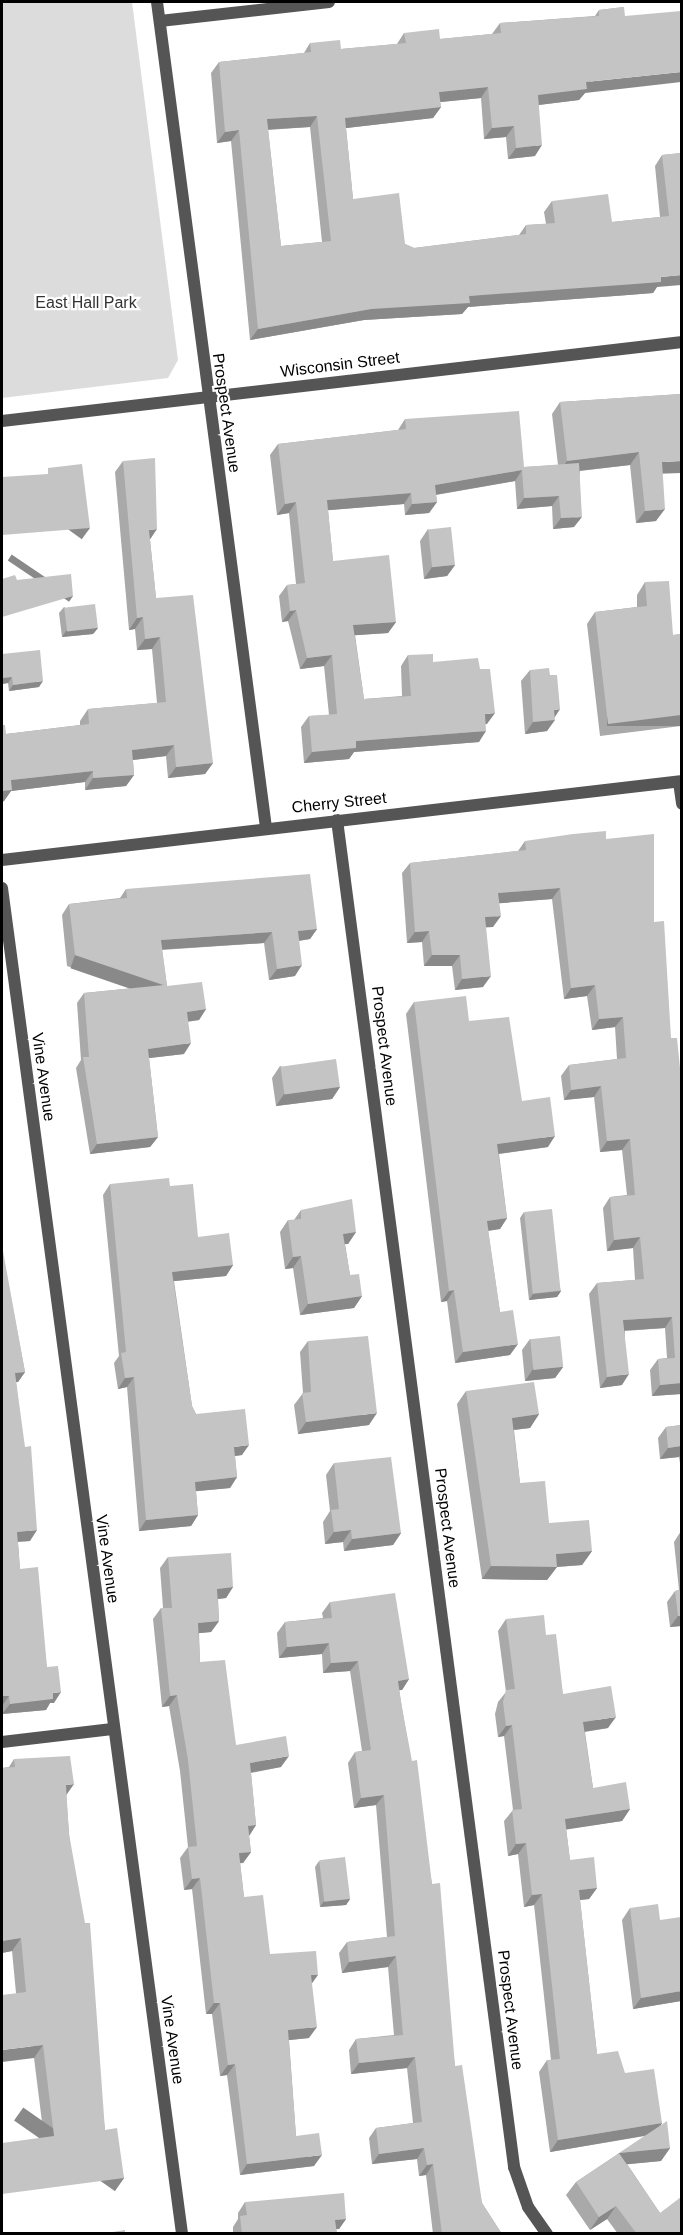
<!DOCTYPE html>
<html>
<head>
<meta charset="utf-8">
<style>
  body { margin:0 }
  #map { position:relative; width:683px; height:2235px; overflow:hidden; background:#fff; font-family:Helvetica,sans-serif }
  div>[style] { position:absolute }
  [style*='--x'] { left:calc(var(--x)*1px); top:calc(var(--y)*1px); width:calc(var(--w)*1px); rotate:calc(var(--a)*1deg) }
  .green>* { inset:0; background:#dcdcdc }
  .minor>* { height:12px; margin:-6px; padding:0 6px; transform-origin:6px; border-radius:6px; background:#555 }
  .tertiary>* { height:12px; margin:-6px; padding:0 6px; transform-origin:6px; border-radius:6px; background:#555 }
  .wall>* { inset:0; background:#a9a9a9 }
  .shaded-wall>* { inset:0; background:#898989; transform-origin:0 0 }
  .building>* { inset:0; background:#c4c4c4; transform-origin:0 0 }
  span { translate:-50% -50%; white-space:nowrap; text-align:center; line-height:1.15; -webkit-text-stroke:4.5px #fff; paint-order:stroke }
  .park-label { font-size:16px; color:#333 }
  .street-label { font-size:16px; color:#000 }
  .frame { position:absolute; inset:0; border:3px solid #000; pointer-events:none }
</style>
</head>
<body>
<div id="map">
  <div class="green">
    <div style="clip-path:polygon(2px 2px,132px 2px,178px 360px,168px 378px,2px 398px)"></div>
  </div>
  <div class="minor">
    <div style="--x:157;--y:2;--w:833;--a:82.48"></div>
    <div style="--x:160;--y:21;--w:170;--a:-6.4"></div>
    <div style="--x:679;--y:782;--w:22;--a:82"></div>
    <div style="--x:337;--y:820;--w:1359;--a:82.51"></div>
    <div style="--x:514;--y:2167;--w:42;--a:70.7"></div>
    <div style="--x:528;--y:2207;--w:33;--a:55"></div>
    <div style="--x:2;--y:860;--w:685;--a:-6.63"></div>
    <div style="--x:2;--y:888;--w:1358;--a:82.38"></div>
    <div style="--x:2;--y:1742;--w:111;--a:-6.7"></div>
  </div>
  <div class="tertiary">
    <div style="--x:2;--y:421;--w:685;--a:-6.63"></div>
  </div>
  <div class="wall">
    <div style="clip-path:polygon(evenodd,624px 7px,585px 93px,579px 100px,539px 105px,535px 156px,508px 159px,506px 137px,484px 139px,481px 98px,440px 102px,441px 107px,433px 118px,346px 128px,353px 199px,405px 244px,414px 248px,519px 235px,526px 225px,546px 224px,544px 212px,552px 201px,612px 222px,660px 217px,655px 166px,662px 155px,681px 153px,657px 287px,653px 293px,628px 295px,468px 307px,462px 314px,364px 320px,250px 340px,231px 141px,217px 143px,211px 73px,219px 62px,304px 53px,310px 43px,341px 49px,397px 44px,404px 33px,440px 39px,492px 34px,500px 23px,595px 16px,599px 10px,624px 7px,310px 127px,322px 242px,281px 246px,268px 130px,310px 127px)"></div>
    <div style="clip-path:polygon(681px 394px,662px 474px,656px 521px,636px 523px,630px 465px,580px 471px,574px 527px,553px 529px,552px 506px,517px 509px,515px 481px,436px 495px,437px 502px,429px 513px,405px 515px,404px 504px,328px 510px,333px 561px,396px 622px,388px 633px,355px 635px,364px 699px,402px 696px,401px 666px,408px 655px,433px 662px,487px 724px,485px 724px,479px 742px,354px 752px,349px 759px,304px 763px,301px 727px,309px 716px,329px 715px,324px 666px,300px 669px,288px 621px,282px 622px,279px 596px,287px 585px,296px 584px,289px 513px,277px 515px,270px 455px,278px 444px,398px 430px,405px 419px,524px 467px,558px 465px,552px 414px,560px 402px)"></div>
    <div style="clip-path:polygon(123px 461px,150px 540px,156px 598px,213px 763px,205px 774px,168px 778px,166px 756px,133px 760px,134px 775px,126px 786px,85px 790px,85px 782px,11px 791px,4px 801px,2px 802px,2px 725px,6px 734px,80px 725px,80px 721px,88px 709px,157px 703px,152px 649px,137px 650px,135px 629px,129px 630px,115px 472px)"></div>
    <div style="clip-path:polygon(428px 529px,455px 565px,447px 576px,424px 579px,420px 541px)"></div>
    <div style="clip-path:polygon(645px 582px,673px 635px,681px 634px,681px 726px,600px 736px,587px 624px,595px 612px,637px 607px,637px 595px)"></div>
    <div style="clip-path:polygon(64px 607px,98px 628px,93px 634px,62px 637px,59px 613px)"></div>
    <div style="clip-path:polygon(2px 654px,39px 687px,9px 691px,8px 683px,2px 684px)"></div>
    <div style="clip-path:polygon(530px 670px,554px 717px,547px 731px,525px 734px,521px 681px)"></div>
    <div style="clip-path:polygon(606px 839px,654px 922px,681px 1394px,652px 1396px,650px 1370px,658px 1359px,667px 1358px,665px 1328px,625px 1331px,622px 1385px,600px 1388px,589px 1294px,597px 1283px,635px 1280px,633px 1248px,607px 1251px,603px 1208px,610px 1197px,627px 1195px,622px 1150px,600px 1152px,594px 1097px,564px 1100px,561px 1076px,569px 1065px,617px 1059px,615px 1027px,592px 1030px,587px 996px,564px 999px,552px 899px,499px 903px,493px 927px,486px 927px,483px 987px,455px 990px,452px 966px,424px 966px,422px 942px,407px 943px,402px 873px,410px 863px,518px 851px,525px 841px)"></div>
    <div style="clip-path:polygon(126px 889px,317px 929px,310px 939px,299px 941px,295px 976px,269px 980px,264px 943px,162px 950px,167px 986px,206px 1009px,199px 1020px,188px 1021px,184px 1054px,149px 1058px,158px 1137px,150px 1147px,90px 1154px,76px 1068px,81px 1060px,77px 1003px,84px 993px,134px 988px,67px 966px,62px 915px,69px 904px,120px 898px)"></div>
    <div style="clip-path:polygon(414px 1002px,469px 1021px,522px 1101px,548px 1147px,499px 1154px,507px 1218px,500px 1229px,488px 1231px,500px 1312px,510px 1355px,455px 1363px,447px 1301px,441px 1302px,406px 1014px)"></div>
    <div style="clip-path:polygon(280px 1066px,340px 1087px,332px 1099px,276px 1106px,272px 1078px)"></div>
    <div style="clip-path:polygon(110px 1184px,170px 1186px,198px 1237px,233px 1265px,226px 1276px,174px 1281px,192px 1406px,196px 1414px,242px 1455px,235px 1456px,237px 1477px,230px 1488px,196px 1491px,198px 1515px,191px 1526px,139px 1531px,127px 1387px,118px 1389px,114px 1363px,119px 1356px,103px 1195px)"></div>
    <div style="clip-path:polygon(301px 1210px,356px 1232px,348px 1244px,345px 1244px,350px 1275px,362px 1296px,354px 1308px,300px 1315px,293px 1268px,285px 1269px,280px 1232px,288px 1220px,294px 1220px)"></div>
    <div style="clip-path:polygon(524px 1212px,561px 1291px,557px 1297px,529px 1300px,520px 1218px)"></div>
    <div style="clip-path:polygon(2px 1251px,25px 1372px,18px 1382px,16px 1382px,30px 1541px,18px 1542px,20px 1569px,47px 1667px,54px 1703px,50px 1703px,46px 1710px,2px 1714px)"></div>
    <div style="clip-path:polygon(530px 1339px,563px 1367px,555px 1378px,525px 1381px,522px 1350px)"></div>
    <div style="clip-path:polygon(308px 1341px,369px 1425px,298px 1434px,294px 1405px,303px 1393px,300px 1352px)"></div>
    <div style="clip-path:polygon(466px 1391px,539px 1414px,530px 1428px,514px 1430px,520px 1483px,549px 1523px,592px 1551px,582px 1565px,557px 1567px,547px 1580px,482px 1579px,457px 1404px)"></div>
    <div style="clip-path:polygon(681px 1425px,681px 1463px,680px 1463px,679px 1457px,660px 1459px,658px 1438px,666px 1427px)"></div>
    <div style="clip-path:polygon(334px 1463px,401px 1533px,393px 1545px,344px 1551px,343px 1542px,325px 1544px,323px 1522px,330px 1511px,326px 1475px)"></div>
    <div style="clip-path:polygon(681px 1531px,681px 1626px,670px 1627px,667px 1602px,675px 1591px,679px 1590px,674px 1542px)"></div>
    <div style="clip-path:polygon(168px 1557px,233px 1587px,226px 1598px,218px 1599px,219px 1621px,211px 1632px,199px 1633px,200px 1662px,236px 1745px,281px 1767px,251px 1773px,256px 1825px,249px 1836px,251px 1852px,243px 1863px,240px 1863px,244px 1897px,270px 1954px,312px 1984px,309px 2038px,289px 2040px,296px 2136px,314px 2166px,240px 2175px,227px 2075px,220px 2076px,212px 2014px,206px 2014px,192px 1889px,184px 1890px,180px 1858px,188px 1847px,180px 1771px,169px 1706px,162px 1707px,153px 1619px,161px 1608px,163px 1608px,160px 1568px)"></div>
    <div style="clip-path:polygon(330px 1602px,409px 1679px,402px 1690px,399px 1690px,402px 1708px,432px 1884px,455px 2066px,482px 2203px,502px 2234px,433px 2234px,426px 2175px,419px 2176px,417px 2159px,372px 2164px,369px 2138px,376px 2128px,413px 2123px,407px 2068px,351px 2074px,349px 2050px,356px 2039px,394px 2035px,388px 1967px,342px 1973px,339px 1953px,347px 1942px,387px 1937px,376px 1805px,354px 1808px,348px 1763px,355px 1752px,362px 1751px,350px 1671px,323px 1673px,322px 1654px,279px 1658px,277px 1633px,285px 1622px,323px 1618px,322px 1613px)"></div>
    <div style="clip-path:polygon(506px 1619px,546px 1635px,563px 1694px,608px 1728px,585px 1732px,593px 1788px,630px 1809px,622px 1821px,566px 1829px,570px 1860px,597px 1888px,589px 1899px,580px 1900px,597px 2054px,625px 2073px,662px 2123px,661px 2125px,670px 2148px,661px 2161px,627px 2164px,660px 2213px,681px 2234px,618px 2234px,607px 2219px,590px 2230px,566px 2195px,576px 2182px,645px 2136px,550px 2152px,539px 2072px,547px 2060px,551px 2060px,534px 1905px,524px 1907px,518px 1854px,508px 1856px,504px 1821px,513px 1810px,504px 1736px,498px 1737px,495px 1714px,498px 1702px,506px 1692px,498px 1631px)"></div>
    <div style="clip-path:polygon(14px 1759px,66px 1794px,69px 1834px,105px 2130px,124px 2178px,115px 2191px,44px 2138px,34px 2058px,16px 1993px,12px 1951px,2px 1953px,2px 1768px,9px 1767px)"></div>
    <div style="clip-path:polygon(319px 1861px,350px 1899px,346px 1905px,320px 1907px,315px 1867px)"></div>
    <div style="clip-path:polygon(630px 1908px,660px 1920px,681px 2001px,633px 2009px,622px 1920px)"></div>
    <div style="clip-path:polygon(245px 2202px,346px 2219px,339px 2229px,336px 2229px,337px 2234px,233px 2234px,233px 2227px,238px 2219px,238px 2213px)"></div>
  </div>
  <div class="shaded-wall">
    <div style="clip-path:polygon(681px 72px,681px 82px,585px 93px,579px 100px,530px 106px,538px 95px,586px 82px)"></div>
    <div style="clip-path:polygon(488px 87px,481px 98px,431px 103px,439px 92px)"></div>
    <div style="clip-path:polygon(441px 107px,433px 118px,338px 129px,345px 118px)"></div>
    <div style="clip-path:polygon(317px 116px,310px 127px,259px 130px,267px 119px)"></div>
    <div style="clip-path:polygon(514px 126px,506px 137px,484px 139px,492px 128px)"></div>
    <div style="clip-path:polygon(239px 130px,231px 141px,217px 143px,225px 132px)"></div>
    <div style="clip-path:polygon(542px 145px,535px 156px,508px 159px,516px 148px)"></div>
    <div style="clip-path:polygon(681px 275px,681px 285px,657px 287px,653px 293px,628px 295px,468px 307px,462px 314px,364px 320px,250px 340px,258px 329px,371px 309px,469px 296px)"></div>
    <div style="clip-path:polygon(639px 452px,630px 465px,559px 473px,567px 461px)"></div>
    <div style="clip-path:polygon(681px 461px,681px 473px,653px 474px,662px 462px)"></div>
    <div style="clip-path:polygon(522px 470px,515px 481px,428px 496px,435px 485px)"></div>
    <div style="clip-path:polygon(411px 493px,404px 504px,319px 511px,327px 500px)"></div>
    <div style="clip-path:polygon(559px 496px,552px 506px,517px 509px,524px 498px)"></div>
    <div style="clip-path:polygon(296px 502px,289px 513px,277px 515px,285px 504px)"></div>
    <div style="clip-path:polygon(437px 502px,429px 513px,405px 515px,412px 504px)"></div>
    <div style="clip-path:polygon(665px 509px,656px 521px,636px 523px,645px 511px)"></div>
    <div style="clip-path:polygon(582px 517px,574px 527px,553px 529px,561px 518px)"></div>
    <div style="left:90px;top:528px;width:14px;height:88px;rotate:126deg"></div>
    <div style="clip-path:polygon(157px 529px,149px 541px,149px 530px)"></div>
    <div style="clip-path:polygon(455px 565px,447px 576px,424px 579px,432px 567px)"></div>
    <div style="left:73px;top:596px;width:7px;height:74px;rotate:124deg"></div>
    <div style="clip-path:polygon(296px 610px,288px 621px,282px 622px,290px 611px)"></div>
    <div style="clip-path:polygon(143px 617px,135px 629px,129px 630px,137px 618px)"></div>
    <div style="clip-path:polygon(396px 622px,388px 633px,345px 636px,353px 625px)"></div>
    <div style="clip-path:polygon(98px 628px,93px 634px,62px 637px,66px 631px)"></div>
    <div style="clip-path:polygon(160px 637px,152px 649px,137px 650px,145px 639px)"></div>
    <div style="clip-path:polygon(332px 655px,324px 666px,300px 669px,307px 658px)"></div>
    <div style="clip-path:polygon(12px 677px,8px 683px,2px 684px,2px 678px)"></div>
    <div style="clip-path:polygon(43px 681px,39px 687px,9px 691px,13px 685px)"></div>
    <div style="clip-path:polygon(560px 709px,553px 720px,555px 720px,547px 731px,525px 734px,533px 722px,554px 710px)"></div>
    <div style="clip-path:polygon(495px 713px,487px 724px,477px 725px,485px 714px)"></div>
    <div style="left:681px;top:715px;width:11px;height:74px;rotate:90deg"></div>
    <div style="clip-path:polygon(486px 731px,479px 742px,354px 752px,349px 759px,304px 763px,312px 752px,356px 741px)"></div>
    <div style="clip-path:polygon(174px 745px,166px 756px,124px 761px,132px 750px)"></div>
    <div style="clip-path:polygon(213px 763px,205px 774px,168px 778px,176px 767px)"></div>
    <div style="clip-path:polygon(93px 771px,85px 782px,11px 791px,4px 801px,2px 802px,2px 791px,11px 780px)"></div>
    <div style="clip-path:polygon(134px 775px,126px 786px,85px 790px,93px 778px)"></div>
    <div style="clip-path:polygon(560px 888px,552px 899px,491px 904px,498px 893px)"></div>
    <div style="clip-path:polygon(501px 916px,493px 927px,477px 928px,485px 917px)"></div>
    <div style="clip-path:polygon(317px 929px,310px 939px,290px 942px,298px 931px)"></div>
    <div style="clip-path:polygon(429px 931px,422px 942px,407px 943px,415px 932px)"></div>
    <div style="clip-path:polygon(272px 932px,264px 943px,153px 950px,161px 940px)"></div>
    <div style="left:75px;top:955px;width:94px;height:14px;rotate:19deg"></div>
    <div style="clip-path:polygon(432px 955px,460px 955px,452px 966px,424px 966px)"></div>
    <div style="clip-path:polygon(302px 965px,295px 976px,269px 980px,277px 969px)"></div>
    <div style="clip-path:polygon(491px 976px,483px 987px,455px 990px,462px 979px)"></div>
    <div style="clip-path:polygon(595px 985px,587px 996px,564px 999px,571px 988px)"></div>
    <div style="clip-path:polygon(206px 1009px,199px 1020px,180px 1023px,187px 1012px)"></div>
    <div style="clip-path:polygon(623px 1017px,615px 1027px,592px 1030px,599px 1019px)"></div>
    <div style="clip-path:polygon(191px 1043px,184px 1054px,141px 1059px,148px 1049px)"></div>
    <div style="clip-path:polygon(601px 1086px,594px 1097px,564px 1100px,571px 1090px)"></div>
    <div style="clip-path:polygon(340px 1087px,332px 1099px,276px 1106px,284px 1094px)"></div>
    <div style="clip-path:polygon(555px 1136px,548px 1147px,489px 1155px,497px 1144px)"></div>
    <div style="clip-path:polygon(158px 1137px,150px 1147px,90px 1154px,97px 1144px)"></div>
    <div style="clip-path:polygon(630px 1139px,622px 1150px,600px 1152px,607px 1141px)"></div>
    <div style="clip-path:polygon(507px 1218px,500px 1229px,479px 1232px,487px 1221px)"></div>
    <div style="clip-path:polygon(356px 1232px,348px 1244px,335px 1245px,343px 1234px)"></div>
    <div style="clip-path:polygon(640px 1237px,633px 1248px,607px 1251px,614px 1240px)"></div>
    <div style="clip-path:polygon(301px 1256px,293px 1268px,285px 1269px,293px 1257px)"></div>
    <div style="clip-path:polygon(233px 1265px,226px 1276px,165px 1282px,172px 1272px)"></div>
    <div style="clip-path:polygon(454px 1290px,447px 1301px,441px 1302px,449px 1291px)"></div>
    <div style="clip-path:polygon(561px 1291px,557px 1297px,529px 1300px,533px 1294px)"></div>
    <div style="clip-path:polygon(362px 1296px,354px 1308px,300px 1315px,308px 1304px)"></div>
    <div style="clip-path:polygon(672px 1317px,665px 1328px,616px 1331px,623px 1320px)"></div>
    <div style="clip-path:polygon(518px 1344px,510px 1355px,455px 1363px,463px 1352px)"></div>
    <div style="clip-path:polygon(563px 1367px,555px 1378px,525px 1381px,533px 1369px)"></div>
    <div style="clip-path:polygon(25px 1372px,18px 1382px,8px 1383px,15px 1373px)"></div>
    <div style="clip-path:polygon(629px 1374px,622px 1385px,600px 1388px,607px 1377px)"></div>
    <div style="clip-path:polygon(134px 1377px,127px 1387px,118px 1389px,125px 1378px)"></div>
    <div style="clip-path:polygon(681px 1383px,681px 1394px,652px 1396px,660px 1385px)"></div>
    <div style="clip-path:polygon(377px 1413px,369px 1425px,298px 1434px,306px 1422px)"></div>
    <div style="clip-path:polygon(539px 1414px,530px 1428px,503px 1431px,512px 1418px)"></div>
    <div style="clip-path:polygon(249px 1445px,242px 1455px,227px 1457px,234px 1447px)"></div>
    <div style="clip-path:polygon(681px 1446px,681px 1453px,679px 1457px,660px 1459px,668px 1448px)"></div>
    <div style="clip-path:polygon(237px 1477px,230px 1488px,188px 1492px,195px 1482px)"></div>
    <div style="clip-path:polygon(198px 1515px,191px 1526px,139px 1531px,146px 1520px)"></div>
    <div style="clip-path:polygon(37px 1530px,30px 1541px,10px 1542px,17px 1532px)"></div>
    <div style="clip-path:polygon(351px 1530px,343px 1542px,325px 1544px,334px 1532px)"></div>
    <div style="clip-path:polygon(401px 1533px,393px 1545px,344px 1551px,352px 1539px)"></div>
    <div style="clip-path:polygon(592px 1551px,582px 1565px,555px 1567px,557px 1567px,547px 1580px,482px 1579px,491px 1566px,556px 1554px)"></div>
    <div style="clip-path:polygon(233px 1587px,226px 1598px,209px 1600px,217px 1589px)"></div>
    <div style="clip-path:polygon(678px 1616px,681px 1616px,681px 1626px,670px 1627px)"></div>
    <div style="clip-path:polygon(219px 1621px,211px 1632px,190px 1634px,198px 1623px)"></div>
    <div style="clip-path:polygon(329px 1643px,322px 1654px,279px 1658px,287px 1647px)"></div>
    <div style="clip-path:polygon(358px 1661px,350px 1671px,323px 1673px,331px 1663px)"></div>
    <div style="clip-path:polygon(409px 1679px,402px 1690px,391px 1691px,398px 1681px)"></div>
    <div style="clip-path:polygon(61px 1692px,54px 1703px,50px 1703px,46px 1710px,2px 1714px,10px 1704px,53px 1693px)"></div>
    <div style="clip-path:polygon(177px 1695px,169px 1706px,162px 1707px,170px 1696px)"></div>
    <div style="clip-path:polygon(2px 1696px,9px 1696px,2px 1706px)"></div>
    <div style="clip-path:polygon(616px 1717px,608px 1728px,575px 1733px,583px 1722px)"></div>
    <div style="clip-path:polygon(512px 1725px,504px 1736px,498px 1737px,506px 1726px)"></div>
    <div style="clip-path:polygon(289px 1756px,281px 1767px,242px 1774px,250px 1763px)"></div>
    <div style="clip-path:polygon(74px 1784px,65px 1797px,66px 1785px)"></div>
    <div style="clip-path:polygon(384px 1795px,376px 1805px,354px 1808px,361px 1798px)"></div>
    <div style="clip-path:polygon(630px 1809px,622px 1821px,557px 1831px,565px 1819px)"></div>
    <div style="clip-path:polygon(256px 1825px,249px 1836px,248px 1826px)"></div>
    <div style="clip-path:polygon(526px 1843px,518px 1854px,508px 1856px,516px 1844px)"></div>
    <div style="clip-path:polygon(251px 1852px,243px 1863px,231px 1864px,239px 1853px)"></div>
    <div style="clip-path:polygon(200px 1878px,192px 1889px,184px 1890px,192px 1879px)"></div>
    <div style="clip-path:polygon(597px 1888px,589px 1899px,571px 1901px,579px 1890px)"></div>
    <div style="clip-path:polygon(542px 1894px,534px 1905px,524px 1907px,532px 1895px)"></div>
    <div style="clip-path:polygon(350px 1899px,346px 1905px,320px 1907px,324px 1901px)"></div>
    <div style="clip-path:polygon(21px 1938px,12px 1951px,2px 1953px,2px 1941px)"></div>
    <div style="clip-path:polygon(396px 1956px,388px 1967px,342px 1973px,349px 1962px)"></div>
    <div style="clip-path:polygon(311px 1975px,318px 1975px,310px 1986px)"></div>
    <div style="clip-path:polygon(681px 1991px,681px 2001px,633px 2009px,641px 1998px)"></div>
    <div style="clip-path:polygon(214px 2003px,220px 2003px,212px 2014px,206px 2014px)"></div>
    <div style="clip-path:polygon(317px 2027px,309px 2038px,280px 2041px,288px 2030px)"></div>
    <div style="clip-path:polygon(43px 2045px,34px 2058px,2px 2062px,2px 2050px)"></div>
    <div style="clip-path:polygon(415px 2057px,407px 2068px,351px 2074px,359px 2063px)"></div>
    <div style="clip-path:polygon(235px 2064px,227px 2075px,220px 2076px,228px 2065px)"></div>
    <div style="clip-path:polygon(662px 2123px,654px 2134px,550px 2152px,558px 2140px)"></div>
    <div style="clip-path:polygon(424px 2148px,417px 2159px,372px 2164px,379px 2154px)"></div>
    <div style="clip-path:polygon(670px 2148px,661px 2161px,610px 2166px,619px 2153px)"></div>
    <div style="clip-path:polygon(322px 2155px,314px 2166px,240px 2175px,247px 2164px)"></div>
    <div style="clip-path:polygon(433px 2164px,426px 2175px,419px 2176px,427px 2165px)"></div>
    <div style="left:124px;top:2178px;width:16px;height:123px;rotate:125deg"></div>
    <div style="clip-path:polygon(616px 2206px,607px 2219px,590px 2230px,599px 2217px)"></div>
    <div style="clip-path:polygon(346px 2219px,339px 2229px,328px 2230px,335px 2220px)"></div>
  </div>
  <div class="building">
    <div style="clip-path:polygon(evenodd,624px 7px,625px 16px,681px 11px,681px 72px,586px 82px,587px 89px,538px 95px,542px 145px,516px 148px,514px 126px,492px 128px,488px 87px,439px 92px,441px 107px,345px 118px,353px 199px,399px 193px,405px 244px,414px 248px,526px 234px,526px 225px,555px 223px,552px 201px,608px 194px,612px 222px,669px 216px,662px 155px,681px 153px,681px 275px,661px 277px,661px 282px,635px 284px,469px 296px,470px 303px,371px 309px,258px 329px,239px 130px,225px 132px,219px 62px,311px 52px,310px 43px,340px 40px,341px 49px,406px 43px,404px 33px,439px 29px,440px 39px,501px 33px,500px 23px,599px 16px,599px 10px,624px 7px,317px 116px,331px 241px,281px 246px,267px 119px,317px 116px)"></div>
    <div style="clip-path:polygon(681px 394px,681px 461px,662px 462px,665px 509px,645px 511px,639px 452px,567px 461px,560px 402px)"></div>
    <div style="clip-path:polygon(519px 411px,524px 467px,579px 463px,582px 517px,561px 518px,559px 496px,524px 498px,522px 470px,435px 485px,437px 502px,412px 504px,411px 493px,327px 500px,333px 561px,389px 555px,396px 622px,353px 625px,364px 699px,411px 696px,408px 655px,433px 654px,433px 662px,478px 658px,480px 669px,490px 669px,495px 713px,485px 714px,486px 731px,356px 741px,356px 748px,312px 752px,309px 716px,337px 714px,332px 655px,307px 658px,296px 610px,290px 611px,287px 585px,305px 583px,296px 502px,285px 504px,278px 444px,406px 429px,405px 419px)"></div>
    <div style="clip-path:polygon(155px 458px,157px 529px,149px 530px,156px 598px,193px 595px,213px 763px,176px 767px,174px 745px,132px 750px,134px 775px,93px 778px,93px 771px,11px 780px,12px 790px,2px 791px,2px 725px,5px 725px,6px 734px,89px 724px,88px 709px,166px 702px,160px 637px,145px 639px,143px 617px,137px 618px,123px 461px)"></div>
    <div style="clip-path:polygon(82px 464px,90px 528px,2px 535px,2px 477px,48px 474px,48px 468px)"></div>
    <div style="left:451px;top:527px;width:38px;height:23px;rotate:84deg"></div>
    <div style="clip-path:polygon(71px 574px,73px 596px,2px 617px,2px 579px,15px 575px,17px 580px)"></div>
    <div style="clip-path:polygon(669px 581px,673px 635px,681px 634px,681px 715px,608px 724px,595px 612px,647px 606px,645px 582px)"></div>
    <div style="left:95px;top:604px;width:24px;height:31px;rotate:83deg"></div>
    <div style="clip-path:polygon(40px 650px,43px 681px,13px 685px,12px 677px,2px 678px,2px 654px)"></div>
    <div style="clip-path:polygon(549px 668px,550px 675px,557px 675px,560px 709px,554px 710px,555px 720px,533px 722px,530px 670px)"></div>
    <div style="clip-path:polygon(606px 831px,606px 839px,654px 834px,654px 922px,664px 921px,671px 1038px,677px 1038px,681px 1078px,681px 1383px,660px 1385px,658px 1359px,675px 1358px,672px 1317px,623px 1320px,629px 1374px,607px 1377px,597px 1283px,644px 1279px,640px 1237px,614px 1240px,610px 1197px,635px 1195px,630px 1139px,607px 1141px,601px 1086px,571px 1090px,569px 1065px,626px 1058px,623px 1017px,599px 1019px,595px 985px,571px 988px,560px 888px,498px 893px,501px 916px,485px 917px,491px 976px,462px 979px,460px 955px,432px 955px,429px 931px,415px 932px,410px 863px,526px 850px,525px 841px,573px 834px)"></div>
    <div style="clip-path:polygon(310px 874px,317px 929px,298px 931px,302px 965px,277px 969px,272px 932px,161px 940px,167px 986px,202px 982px,206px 1009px,187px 1012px,191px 1043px,148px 1049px,158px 1137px,97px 1144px,83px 1057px,89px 1057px,84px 993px,164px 985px,75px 955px,69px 904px,127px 898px,126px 889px)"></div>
    <div style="clip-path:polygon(466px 996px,469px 1021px,509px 1017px,522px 1101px,550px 1097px,555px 1136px,497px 1144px,507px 1218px,487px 1221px,500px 1312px,513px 1310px,518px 1344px,463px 1352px,454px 1290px,449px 1291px,414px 1002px)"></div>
    <div style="left:336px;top:1059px;width:28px;height:56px;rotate:82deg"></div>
    <div style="clip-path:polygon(169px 1178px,170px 1186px,193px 1184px,198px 1237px,229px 1233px,233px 1265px,172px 1272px,192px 1406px,196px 1414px,245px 1409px,249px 1445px,234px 1447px,237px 1477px,195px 1482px,198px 1515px,146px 1520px,134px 1377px,125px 1378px,121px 1353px,126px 1352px,110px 1184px)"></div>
    <div style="clip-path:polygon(352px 1199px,356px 1232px,343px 1234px,350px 1275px,359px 1274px,362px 1296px,308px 1304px,301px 1256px,293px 1257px,288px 1220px,301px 1219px,301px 1210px)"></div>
    <div style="left:552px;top:1209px;width:82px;height:28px;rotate:84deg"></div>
    <div style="clip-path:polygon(2px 1251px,3px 1251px,25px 1372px,15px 1373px,25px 1447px,31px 1446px,37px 1530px,17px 1532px,20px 1569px,38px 1567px,47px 1667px,58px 1666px,61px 1692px,53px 1693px,53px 1699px,10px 1704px,9px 1696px,2px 1696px)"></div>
    <div style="clip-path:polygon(368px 1336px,377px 1413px,306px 1422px,302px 1393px,311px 1392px,308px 1341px)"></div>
    <div style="left:560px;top:1336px;width:31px;height:30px;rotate:84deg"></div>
    <div style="clip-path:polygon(534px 1382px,539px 1414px,512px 1418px,520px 1483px,545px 1481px,549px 1523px,589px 1520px,592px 1551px,556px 1554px,557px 1567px,491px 1566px,466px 1391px)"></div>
    <div style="clip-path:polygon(681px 1425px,681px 1446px,668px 1448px,666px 1427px)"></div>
    <div style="clip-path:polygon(391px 1457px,401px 1533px,352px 1539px,351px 1530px,334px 1532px,331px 1510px,339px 1509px,334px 1463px)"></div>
    <div style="clip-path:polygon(231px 1553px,233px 1587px,217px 1589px,219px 1621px,198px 1623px,200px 1662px,225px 1660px,236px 1745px,286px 1736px,289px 1756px,250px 1763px,256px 1825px,248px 1826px,251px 1852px,239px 1853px,244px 1897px,263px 1895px,270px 1954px,316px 1951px,318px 1975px,311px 1975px,317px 2027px,288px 2030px,296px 2136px,319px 2133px,322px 2155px,247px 2164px,235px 2064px,228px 2065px,220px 2003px,214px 2003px,200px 1878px,192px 1879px,188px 1847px,197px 1846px,188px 1760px,177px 1695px,170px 1696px,161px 1608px,172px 1608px,168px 1557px)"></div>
    <div style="clip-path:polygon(681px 1590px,681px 1616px,678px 1616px,675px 1591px)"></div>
    <div style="clip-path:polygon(395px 1593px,409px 1679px,398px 1681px,402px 1708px,412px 1761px,417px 1760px,432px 1884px,440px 1883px,455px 2066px,462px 2065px,482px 2203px,502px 2234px,442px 2234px,433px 2164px,427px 2165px,424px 2148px,379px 2154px,376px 2128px,422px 2122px,415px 2057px,359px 2063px,356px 2039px,403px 2035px,396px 1956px,349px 1962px,347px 1942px,395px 1936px,384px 1795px,361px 1798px,355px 1752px,371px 1750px,358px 1661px,331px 1663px,329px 1643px,287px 1647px,285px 1622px,332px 1618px,330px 1602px)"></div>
    <div style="clip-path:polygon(544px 1615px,546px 1635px,556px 1634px,563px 1694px,611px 1686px,616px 1717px,583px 1722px,593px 1788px,626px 1782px,630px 1809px,565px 1819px,570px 1860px,594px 1857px,597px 1888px,579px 1890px,597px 2054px,618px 2051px,625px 2073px,654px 2069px,662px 2123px,558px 2140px,547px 2060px,560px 2059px,542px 1894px,532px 1895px,526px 1843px,516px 1844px,512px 1810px,522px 1809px,512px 1725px,506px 1726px,503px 1702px,506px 1690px,515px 1689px,506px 1619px)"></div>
    <div style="clip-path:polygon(70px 1756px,74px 1784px,66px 1785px,69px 1834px,85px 1923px,90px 1923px,105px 2130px,117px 2128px,124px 2178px,2px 2194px,2px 2143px,54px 2136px,43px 2045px,2px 2050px,2px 1995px,26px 1992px,21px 1938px,2px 1941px,2px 1768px,15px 1767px,14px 1759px)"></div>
    <div style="left:345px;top:1857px;width:42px;height:26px;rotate:83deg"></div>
    <div style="clip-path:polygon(658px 1904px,660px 1920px,681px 1917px,681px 1991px,641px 1998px,630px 1908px)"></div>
    <div style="clip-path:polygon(667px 2121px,670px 2148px,619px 2153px,660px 2213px,681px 2197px,681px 2234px,637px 2234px,616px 2206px,599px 2217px,576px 2182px)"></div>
    <div style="clip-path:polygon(344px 2193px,346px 2219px,335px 2220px,337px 2234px,242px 2234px,240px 2216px,247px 2215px,245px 2202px)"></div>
    <div style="clip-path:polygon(125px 2230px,125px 2234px,100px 2234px)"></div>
  </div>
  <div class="park-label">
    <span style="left:86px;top:303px">East Hall Park</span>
  </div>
  <div class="street-label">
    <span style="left:340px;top:365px;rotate:-7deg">Wisconsin Street</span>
    <span style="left:226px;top:413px;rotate:82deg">Prospect Avenue</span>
    <span style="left:339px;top:803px;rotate:-6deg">Cherry Street</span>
    <span style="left:384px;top:1046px;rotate:83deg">Prospect Avenue</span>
    <span style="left:43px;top:1077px;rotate:82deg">Vine Avenue</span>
    <span style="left:447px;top:1528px;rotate:83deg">Prospect Avenue</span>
    <span style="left:107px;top:1559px;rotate:82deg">Vine Avenue</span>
    <span style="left:510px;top:2010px;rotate:83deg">Prospect Avenue</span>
    <span style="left:172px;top:2040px;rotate:82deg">Vine Avenue</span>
  </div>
  <div class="frame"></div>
</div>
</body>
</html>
